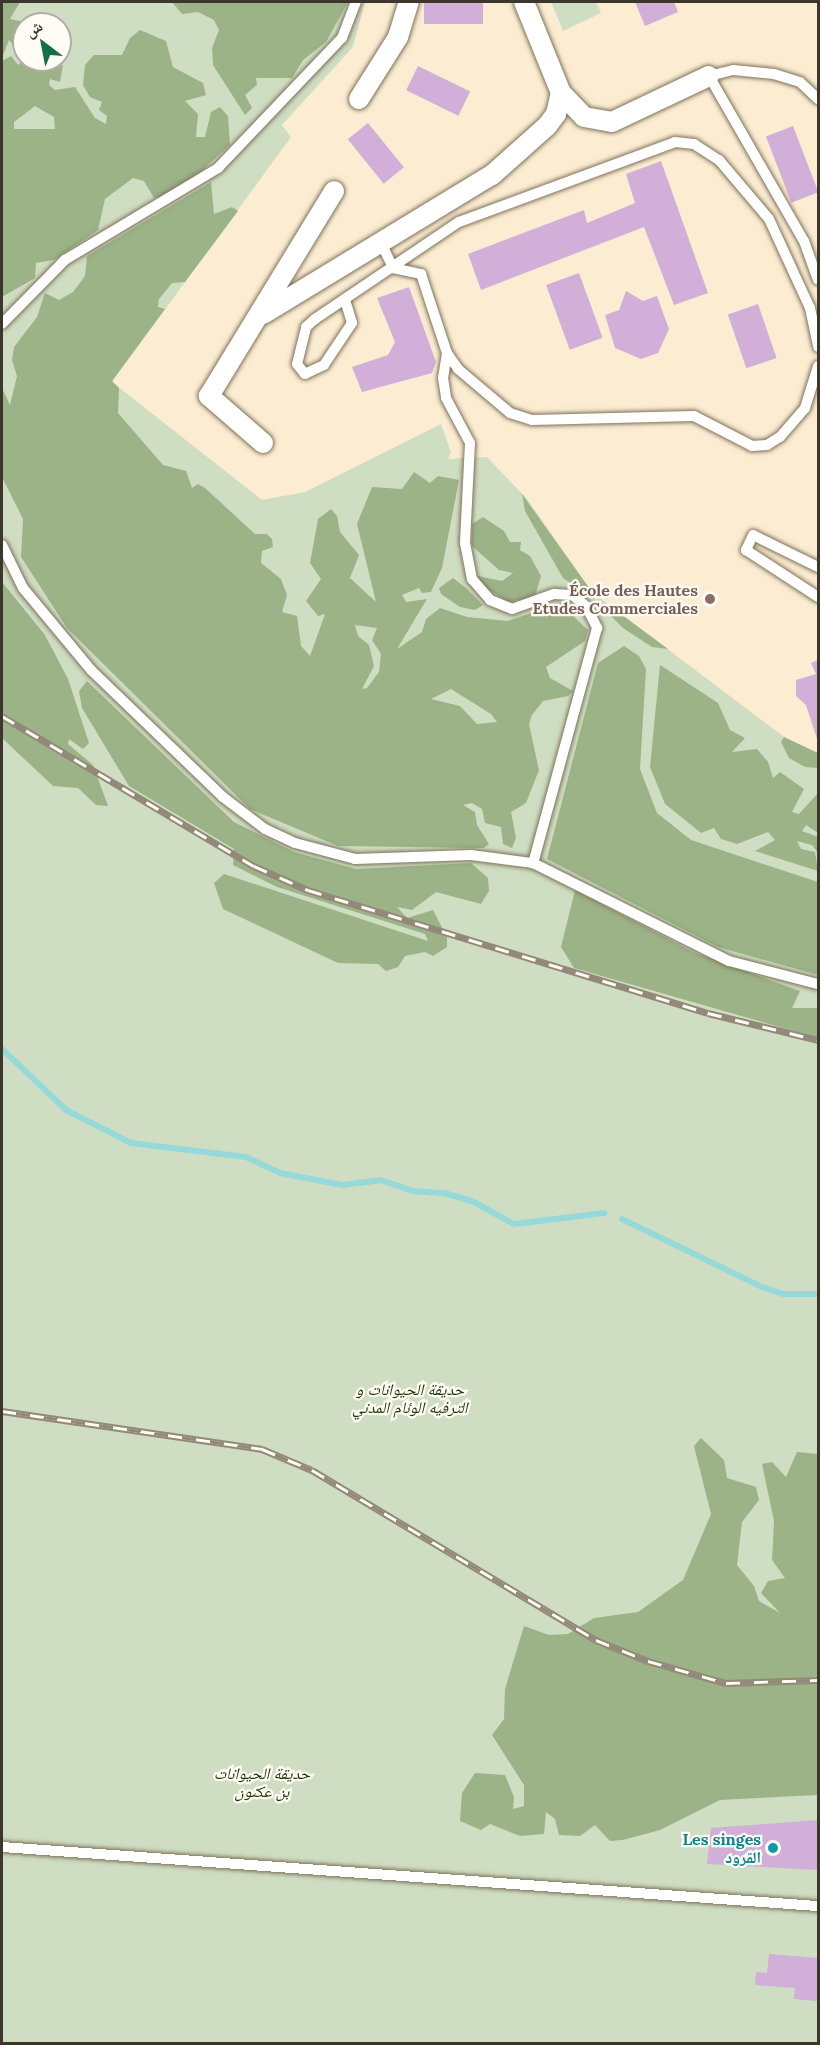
<!DOCTYPE html>
<html>
<head>
<meta charset="utf-8">
<style>
  body { margin:0 }
  #map { position:relative; width:820px; height:2045px; overflow:hidden; background:#fcedd2; font-family:Lora,"Noto Naskh Arabic",serif }
  div>[style] { position:absolute }
  [style*='--x'] { left:calc(var(--x)*1px); top:calc(var(--y)*1px); width:calc(var(--w)*1px); rotate:calc(var(--a)*1deg) }
  .green>* { inset:0; background:#cfdec2 }
  .forest>* { inset:0; background:#9bb387 }
  .stream>* { height:6px; margin:-3px; padding:0 3px; transform-origin:3px; border-radius:3px; background:#96d9d9 }
  .building>* { inset:0; background:#d1afd8; transform-origin:0 0 }
  .roads { filter:drop-shadow(0 0 2px #7f725a) drop-shadow(0 0 2px #7f725a) }
  .lane>* { height:10px; margin:-5px; padding:0 5px; transform-origin:5px; border-radius:5px; background:#fff }
  .street>* { height:20px; margin:-10px; padding:0 10px; transform-origin:10px; border-radius:10px; background:#fff }
  .rail>* { height:7px; margin-top:-3.5px; transform-origin:0; background:repeating-linear-gradient(90deg,#fffcf6 0 14px,#938978 0 28px); box-sizing:border-box; border-block:2px solid #938978 }
  .dots>* { width:16px; height:16px; translate:-50% -50%; box-sizing:border-box; border:3px solid #fffcf6; border-radius:50% }
  span { translate:-50% -50%; white-space:nowrap; text-align:center; line-height:1.15; -webkit-text-stroke:4.5px #fffcf6; paint-order:stroke }
  .education-label { font-size:16px; color:#785e54; font-weight:700 }
  .right { translate:-100% -50%; text-align:right }
  .park-label { font-size:16px; color:#203604; font-style:italic }
  .culture-label { font-size:16px; color:#0d838f; font-weight:700 }
  .frame { position:absolute; inset:0; border:3px solid #3c362c; pointer-events:none }
  .north { position:absolute; left:12px; top:12px; width:60px; height:60px; box-sizing:border-box; background:#fffcf6; border:2px solid #b1ada5; border-radius:50%; rotate:328deg; font-size:16px; font-weight:700; line-height:24px; text-align:center; color:#3c362c }
  .north::after { content:''; display:block; margin:auto; width:21px; height:27px; background:#137045; clip-path:polygon(50% 0,100% 100%,50% 72%,0 100%) }
</style>
</head>
<body>
<div id="map">
  <div class="green">
    <div style="clip-path:polygon(evenodd,2px 2px,365px 2px,353px 47px,282px 125px,291px 137px,112px 382px,262px 500px,305px 492px,441px 424px,451px 452px,448px 459px,487px 457px,527px 499px,592px 592px,791px 742px,818px 753px,818px 2043px,2px 2044px,2px 2px,24px 24px,60px 24px,60px 60px,24px 60px,24px 24px)"></div>
    <div style="clip-path:polygon(551px 2px,596px 2px,601px 13px,563px 31px)"></div>
  </div>
  <div class="forest">
    <div style="clip-path:polygon(2px 2px,20px 2px,10px 19px,30px 23px,24px 24px,23px 58px,9px 40px,2px 58px)"></div>
    <div style="clip-path:polygon(172px 2px,348px 2px,326px 42px,303px 60px,292px 78px,256px 78px,257px 85px,245px 95px,252px 108px,245px 115px,213px 65px,212px 48px,219px 30px,214px 20px,198px 12px,182px 14px)"></div>
    <div style="clip-path:polygon(evenodd,140px 30px,166px 41px,173px 67px,203px 83px,206px 95px,185px 101px,198px 114px,196px 137px,205px 137px,211px 112px,220px 107px,228px 116px,230px 145px,199px 173px,160px 197px,154px 198px,144px 181px,133px 178px,105px 199px,98px 230px,54px 260px,36px 263px,35px 278px,2px 297px,2px 61px,11px 56px,18px 65px,25px 60px,48px 60px,52px 68px,63px 65px,60px 82px,50px 79px,49px 85px,55px 90px,75px 87px,95px 118px,106px 124px,107px 116px,99px 110px,102px 102px,90px 97px,83px 85px,85px 65px,94px 55px,122px 55px,130px 38px,140px 30px,35px 106px,54px 117px,55px 129px,14px 129px,14px 122px,35px 106px)"></div>
    <div style="clip-path:polygon(evenodd,211px 182px,214px 214px,232px 207px,238px 211px,185px 282px,172px 283px,159px 299px,158px 307px,165px 309px,112px 381px,119px 388px,118px 413px,163px 465px,186px 471px,192px 488px,198px 484px,205px 488px,255px 534px,267px 534px,272px 539px,273px 547px,262px 551px,261px 563px,281px 579px,287px 595px,282px 612px,297px 616px,301px 646px,310px 656px,325px 614px,318px 616px,306px 601px,321px 579px,310px 563px,318px 519px,331px 509px,337px 516px,340px 532px,359px 555px,350px 578px,376px 602px,357px 524px,372px 487px,402px 489px,414px 472px,430px 483px,438px 476px,459px 480px,442px 568px,431px 592px,422px 593px,419px 588px,402px 595px,406px 602px,427px 599px,397px 649px,422px 632px,426px 619px,440px 608px,467px 617px,508px 621px,560px 603px,583px 612px,574px 617px,588px 630px,585px 641px,546px 667px,550px 678px,573px 691px,568px 696px,543px 701px,532px 715px,529px 724px,539px 770px,526px 803px,511px 812px,516px 838px,512px 848px,503px 844px,501px 827px,485px 823px,482px 809px,472px 803px,463px 805px,475px 812px,477px 825px,489px 844px,484px 848px,338px 846px,250px 809px,67px 628px,21px 557px,23px 519px,2px 477px,2px 388px,10px 405px,17px 376px,12px 360px,14px 347px,37px 317px,45px 293px,59px 300px,73px 292px,85px 276px,87px 256px,211px 182px,355px 625px,377px 628px,372px 640px,381px 654px,379px 672px,367px 688px,362px 689px,374px 666px,369px 645px,358px 636px,355px 625px,211px 182px,451px 689px,491px 714px,497px 722px,477px 724px,460px 706px,431px 699px,451px 689px)"></div>
    <div style="clip-path:polygon(522px 494px,592px 592px,595px 599px,563px 578px,525px 511px)"></div>
    <div style="clip-path:polygon(483px 517px,504px 531px,510px 542px,521px 542px,520px 550px,530px 556px,541px 576px,535px 596px,509px 602px,484px 587px,478px 576px,502px 581px,513px 573px,499px 570px,472px 546px,472px 524px)"></div>
    <div style="clip-path:polygon(453px 578px,466px 588px,483px 605px,475px 610px,460px 607px,441px 594px,439px 588px)"></div>
    <div style="clip-path:polygon(2px 582px,45px 635px,68px 679px,89px 743px,83px 749px,69px 739px,68px 744px,93px 765px,108px 806px,96px 805px,78px 788px,53px 786px,2px 738px)"></div>
    <div style="clip-path:polygon(610px 606px,668px 649px,652px 647px,623px 628px,609px 614px)"></div>
    <div style="clip-path:polygon(624px 646px,639px 656px,646px 669px,640px 769px,657px 813px,691px 840px,818px 882px,818px 975px,718px 947px,547px 859px,598px 663px)"></div>
    <div style="clip-path:polygon(660px 665px,718px 703px,730px 730px,745px 738px,732px 752px,757px 749px,768px 762px,773px 778px,780px 772px,804px 789px,792px 812px,799px 814px,818px 793px,818px 833px,806px 825px,802px 831px,818px 837px,818px 853px,812px 845px,797px 841px,801px 849px,815px 852px,818px 871px,755px 851px,775px 840px,768px 832px,737px 844px,721px 839px,714px 828px,701px 833px,665px 804px,650px 767px)"></div>
    <div style="clip-path:polygon(87px 681px,234px 822px,294px 852px,356px 869px,471px 863px,488px 878px,489px 891px,481px 904px,436px 892px,412px 910px,397px 907px,407px 918px,433px 910px,447px 937px,447px 947px,433px 956px,425px 952px,405px 956px,398px 967px,386px 971px,378px 964px,338px 963px,223px 909px,214px 883px,224px 874px,428px 941px,425px 934px,277px 887px,233px 865px,234px 849px,129px 786px,82px 708px,79px 691px)"></div>
    <div style="clip-path:polygon(784px 737px,818px 753px,818px 768px,805px 767px,789px 758px,781px 742px)"></div>
    <div style="clip-path:polygon(575px 890px,693px 952px,800px 991px,792px 1008px,818px 1008px,818px 1038px,574px 968px,561px 947px)"></div>
    <div style="clip-path:polygon(701px 1438px,724px 1460px,727px 1478px,756px 1487px,759px 1500px,742px 1522px,737px 1565px,754px 1586px,759px 1601px,780px 1613px,761px 1593px,768px 1581px,785px 1578px,772px 1560px,774px 1521px,762px 1464px,772px 1462px,786px 1477px,797px 1452px,818px 1454px,818px 1795px,720px 1800px,660px 1830px,623px 1840px,610px 1841px,595px 1825px,580px 1836px,559px 1835px,555px 1819px,546px 1812px,544px 1834px,520px 1836px,490px 1824px,481px 1830px,460px 1821px,462px 1793px,475px 1773px,505px 1775px,514px 1797px,513px 1809px,524px 1806px,524px 1785px,492px 1735px,504px 1719px,505px 1689px,524px 1626px,549px 1635px,568px 1634px,594px 1618px,638px 1612px,683px 1580px,711px 1514px,694px 1446px)"></div>
  </div>
  <div class="stream">
    <div style="--x:2;--y:1049;--w:88;--a:43.6"></div>
    <div style="--x:66;--y:1110;--w:73;--a:26.9"></div>
    <div style="--x:131;--y:1143;--w:116;--a:6.9"></div>
    <div style="--x:246;--y:1157;--w:38;--a:25"></div>
    <div style="--x:280;--y:1173;--w:63;--a:11"></div>
    <div style="--x:342;--y:1185;--w:39;--a:-7"></div>
    <div style="--x:381;--y:1180;--w:34;--a:19"></div>
    <div style="--x:413;--y:1191;--w:31;--a:4"></div>
    <div style="--x:444;--y:1193;--w:29;--a:16"></div>
    <div style="--x:472;--y:1201;--w:48;--a:28.7"></div>
    <div style="--x:514;--y:1224;--w:91;--a:-7"></div>
    <div style="--x:622;--y:1219;--w:156;--a:25.9"></div>
    <div style="--x:762;--y:1287;--w:23;--a:18"></div>
    <div style="--x:784;--y:1294;--w:34;--a:0"></div>
  </div>
  <div class="building">
    <div style="left:424px;top:2px;width:59px;height:22px"></div>
    <div style="clip-path:polygon(635px 2px,674px 2px,678px 12px,645px 26px)"></div>
    <div style="left:418px;top:66px;width:58px;height:27px;rotate:26deg"></div>
    <div style="left:368px;top:123px;width:57px;height:26px;rotate:51deg"></div>
    <div style="left:793px;top:126px;width:71px;height:29px;rotate:69deg"></div>
    <div style="clip-path:polygon(661px 161px,708px 293px,674px 305px,644px 227px,481px 290px,468px 254px,584px 210px,587px 223px,635px 203px,626px 174px)"></div>
    <div style="left:579px;top:273px;width:69px;height:35px;rotate:70deg"></div>
    <div style="clip-path:polygon(409px 287px,436px 362px,432px 373px,362px 392px,352px 367px,388px 355px,395px 342px,377px 298px)"></div>
    <div style="clip-path:polygon(626px 291px,643px 301px,657px 296px,669px 329px,658px 353px,641px 359px,615px 348px,605px 315px,619px 310px)"></div>
    <div style="left:758px;top:304px;width:57px;height:32px;rotate:71deg"></div>
    <div style="clip-path:polygon(818px 660px,818px 742px,806px 705px,796px 696px,796px 680px,816px 674px,811px 663px)"></div>
    <div style="clip-path:polygon(818px 1820px,818px 1870px,707px 1864px,711px 1828px)"></div>
    <div style="clip-path:polygon(769px 1954px,818px 1958px,817px 2001px,794px 1999px,795px 1988px,755px 1985px,756px 1972px,767px 1973px)"></div>
  </div>
  <div class="roads">
    <div class="lane">
      <div style="--x:818;--y:99;--w:25;--a:-137"></div>
      <div style="--x:800;--y:82;--w:27;--a:-163"></div>
      <div style="--x:774;--y:74;--w:41;--a:-174.4"></div>
      <div style="--x:733;--y:70;--w:25;--a:166"></div>
      <div style="--x:709;--y:76;--w:190;--a:60.1"></div>
      <div style="--x:804;--y:241;--w:41;--a:70.3"></div>
      <div style="--x:381;--y:243;--w:28;--a:64"></div>
      <div style="--x:393;--y:268;--w:29;--a:12"></div>
      <div style="--x:421;--y:274;--w:83;--a:71.8"></div>
      <div style="--x:447;--y:353;--w:19;--a:55"></div>
      <div style="--x:458;--y:369;--w:68;--a:40.2"></div>
      <div style="--x:510;--y:413;--w:23;--a:18"></div>
      <div style="--x:532;--y:420;--w:162;--a:-1.4"></div>
      <div style="--x:694;--y:416;--w:65;--a:27.3"></div>
      <div style="--x:752;--y:446;--w:15;--a:-4"></div>
      <div style="--x:767;--y:445;--w:15;--a:-32"></div>
      <div style="--x:780;--y:437;--w:38;--a:-49"></div>
      <div style="--x:805;--y:408;--w:44;--a:-72.8"></div>
      <div style="--x:345;--y:300;--w:24;--a:73"></div>
      <div style="--x:352;--y:323;--w:50;--a:123.7"></div>
      <div style="--x:324;--y:365;--w:21;--a:155"></div>
      <div style="--x:305;--y:374;--w:13;--a:-129"></div>
      <div style="--x:297;--y:364;--w:38;--a:-76"></div>
      <div style="--x:306;--y:327;--w:12;--a:-42"></div>
      <div style="--x:315;--y:319;--w:174;--a:-34"></div>
      <div style="--x:459;--y:222;--w:230;--a:-20.3"></div>
      <div style="--x:675;--y:142;--w:19;--a:6"></div>
      <div style="--x:694;--y:144;--w:30;--a:33"></div>
      <div style="--x:719;--y:160;--w:77;--a:49.7"></div>
      <div style="--x:769;--y:219;--w:98;--a:65.3"></div>
      <div style="--x:810;--y:308;--w:40;--a:78"></div>
      <div style="--x:2;--y:324;--w:90;--a:-45.5"></div>
      <div style="--x:65;--y:260;--w:179;--a:-31"></div>
      <div style="--x:218;--y:168;--w:180;--a:-46.4"></div>
      <div style="--x:342;--y:38;--w:39;--a:-69"></div>
      <div style="--x:447;--y:353;--w:25;--a:99"></div>
      <div style="--x:443;--y:378;--w:20;--a:81"></div>
      <div style="--x:446;--y:398;--w:51;--a:61.9"></div>
      <div style="--x:470;--y:443;--w:100;--a:92.9"></div>
      <div style="--x:465;--y:543;--w:37;--a:79"></div>
      <div style="--x:472;--y:579;--w:28;--a:49"></div>
      <div style="--x:490;--y:600;--w:24;--a:22"></div>
      <div style="--x:512;--y:609;--w:45;--a:-19.7"></div>
      <div style="--x:554;--y:594;--w:18;--a:3"></div>
      <div style="--x:572;--y:595;--w:18;--a:38"></div>
      <div style="--x:586;--y:606;--w:25;--a:63"></div>
      <div style="--x:597;--y:628;--w:244;--a:105.2"></div>
      <div style="--x:2;--y:545;--w:48;--a:64"></div>
      <div style="--x:23;--y:588;--w:107;--a:50.3"></div>
      <div style="--x:91;--y:670;--w:183;--a:43.9"></div>
      <div style="--x:223;--y:797;--w:53;--a:37.3"></div>
      <div style="--x:265;--y:829;--w:33;--a:25"></div>
      <div style="--x:295;--y:843;--w:62;--a:14.9"></div>
      <div style="--x:355;--y:859;--w:116;--a:-2"></div>
      <div style="--x:471;--y:855;--w:63;--a:7.4"></div>
      <div style="--x:533;--y:863;--w:219;--a:26.6"></div>
      <div style="--x:729;--y:961;--w:92;--a:14.5"></div>
      <div style="--x:818;--y:567;--w:72;--a:-153.8"></div>
      <div style="--x:753;--y:535;--w:17;--a:115"></div>
      <div style="--x:746;--y:550;--w:86;--a:33.1"></div>
      <div style="--x:2;--y:1847;--w:818;--a:4.14"></div>
    </div>
    <div class="street">
      <div style="--x:561;--y:93;--w:33;--a:46"></div>
      <div style="--x:584;--y:117;--w:28;--a:10"></div>
      <div style="--x:612;--y:122;--w:107;--a:-25.4"></div>
      <div style="--x:359;--y:99;--w:73;--a:-57.8"></div>
      <div style="--x:398;--y:37;--w:37;--a:-73"></div>
      <div style="--x:263;--y:314;--w:268;--a:-31.3"></div>
      <div style="--x:492;--y:175;--w:74;--a:-41.7"></div>
      <div style="--x:547;--y:126;--w:15;--a:-53"></div>
      <div style="--x:556;--y:114;--w:22;--a:-77"></div>
      <div style="--x:561;--y:93;--w:98;--a:-112.1"></div>
      <div style="--x:263;--y:443;--w:72;--a:-139"></div>
      <div style="--x:209;--y:396;--w:240;--a:-58.6"></div>
    </div>
  </div>
  <div class="rail">
    <div style="--x:2;--y:716;--w:293;--a:30.8"></div>
    <div style="--x:254;--y:866;--w:59;--a:24"></div>
    <div style="--x:308;--y:890;--w:418;--a:17.1"></div>
    <div style="--x:708;--y:1013;--w:113;--a:13.8"></div>
    <div style="--x:2;--y:1411;--w:263;--a:8.3"></div>
    <div style="--x:262;--y:1449;--w:54;--a:22.8"></div>
    <div style="--x:312;--y:1470;--w:331;--a:30.9"></div>
    <div style="--x:596;--y:1640;--w:56;--a:22"></div>
    <div style="--x:648;--y:1661;--w:81;--a:15.8"></div>
    <div style="--x:726;--y:1683;--w:92;--a:-1.9"></div>
  </div>
  <div class="dots">
    <div style="left:710px;top:599px;background:#8d6e63"></div>
    <div style="left:773px;top:1848px;background:#0f9aa8"></div>
  </div>
  <div class="education-label">
    <span class="right" style="left:698px;top:599px">École des Hautes<br>Etudes Commerciales</span>
  </div>
  <div class="park-label">
    <span style="left:410px;top:1398px">حديقة الحيوانات و<br>الترفيه الوئام المدني</span>
    <span style="left:262px;top:1782px">حديقة الحيوانات<br>بن عكنون</span>
  </div>
  <div class="culture-label">
    <span class="right" style="left:761px;top:1848px">Les singes<br>القرود</span>
  </div>
  <div class="frame"></div>
  <div class="north">ش</div>
</div>
</body>
</html>
